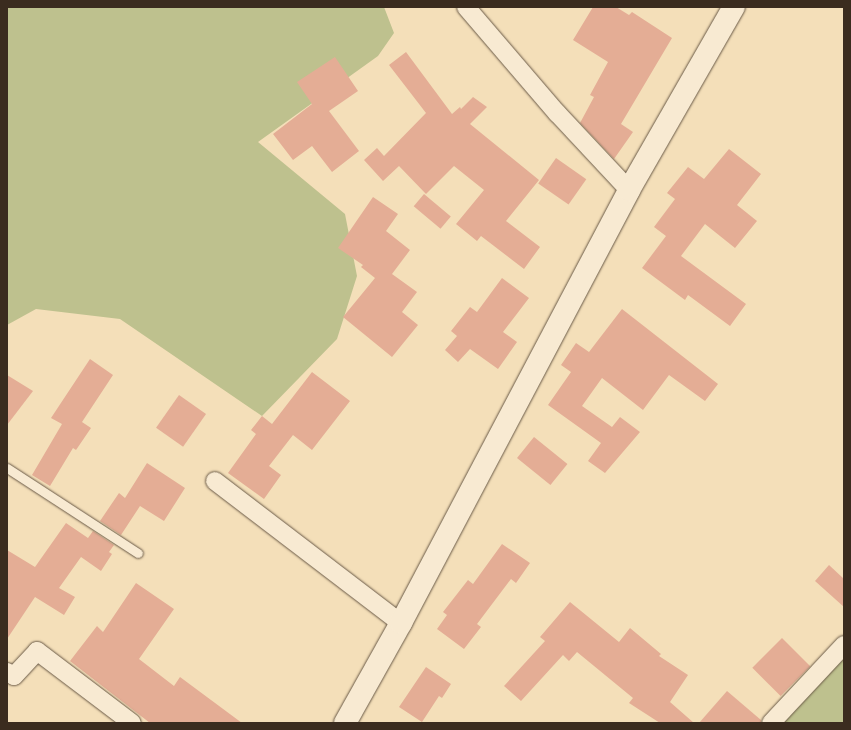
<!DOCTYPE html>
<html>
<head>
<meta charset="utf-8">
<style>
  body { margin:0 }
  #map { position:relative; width:851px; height:730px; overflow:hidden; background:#f4dfb9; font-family:"Libre Caslon Text",serif }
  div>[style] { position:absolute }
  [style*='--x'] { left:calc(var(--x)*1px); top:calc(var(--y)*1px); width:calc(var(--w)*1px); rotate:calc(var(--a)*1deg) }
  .green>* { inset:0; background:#bec18e }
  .building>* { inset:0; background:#e4ad95; transform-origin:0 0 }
  .roads { filter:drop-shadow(0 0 1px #695946) drop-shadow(0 0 1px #695946) }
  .service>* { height:9px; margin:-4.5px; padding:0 4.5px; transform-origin:4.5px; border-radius:4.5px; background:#f8ead2 }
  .minor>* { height:18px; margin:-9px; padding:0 9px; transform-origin:9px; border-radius:9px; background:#f8ead2 }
  .tertiary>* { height:22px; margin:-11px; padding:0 11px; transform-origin:11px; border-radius:11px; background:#f8ead2 }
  span { translate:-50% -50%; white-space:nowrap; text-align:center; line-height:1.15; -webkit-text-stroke:3px #f8ead2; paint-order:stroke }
  .frame { position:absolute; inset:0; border:8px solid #3b2c1f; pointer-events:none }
</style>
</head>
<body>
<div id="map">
  <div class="green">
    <div style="clip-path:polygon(7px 7px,384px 7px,394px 33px,378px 56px,258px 142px,345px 214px,357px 276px,337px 339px,262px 416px,120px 319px,36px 309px,7px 325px)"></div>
    <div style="clip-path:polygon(844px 645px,844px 723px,771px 723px)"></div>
  </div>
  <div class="building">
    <div style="clip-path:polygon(593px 7px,616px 7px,629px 15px,632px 12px,672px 38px,621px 124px,633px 132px,614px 159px,580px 123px,594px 97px,590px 95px,608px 62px,573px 40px)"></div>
    <div style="clip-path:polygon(406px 52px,452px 114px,460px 107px,461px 109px,473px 97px,487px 107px,470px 124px,539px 180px,506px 221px,540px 247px,524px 269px,481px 236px,477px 241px,456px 224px,484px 190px,454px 166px,426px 194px,399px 166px,383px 181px,364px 160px,377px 148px,384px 156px,426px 113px,389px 65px)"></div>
    <div style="clip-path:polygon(335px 57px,358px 91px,329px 111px,359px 151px,332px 172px,312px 146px,293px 160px,273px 134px,312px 104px,297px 82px)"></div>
    <div style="clip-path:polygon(729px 149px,761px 174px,737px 205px,757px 221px,735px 248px,705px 224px,681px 256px,746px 304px,730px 326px,688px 295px,685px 300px,642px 268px,666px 236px,654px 227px,675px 199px,667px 193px,688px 167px,704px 179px)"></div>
    <div style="left:556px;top:158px;width:37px;height:31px;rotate:35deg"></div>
    <div style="left:424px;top:194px;width:35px;height:16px;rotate:40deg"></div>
    <div style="clip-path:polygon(373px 197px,398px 214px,386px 231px,410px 250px,392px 274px,417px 292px,402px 312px,418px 325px,392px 357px,343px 317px,375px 278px,361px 267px,363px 265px,338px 248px)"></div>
    <div style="clip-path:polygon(502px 278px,529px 298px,503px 332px,517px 342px,498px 369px,470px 349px,458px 362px,445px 350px,457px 336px,451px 331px,470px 307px,477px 312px)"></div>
    <div style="clip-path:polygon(622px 309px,718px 384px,705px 401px,669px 375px,643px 410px,602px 378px,582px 406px,612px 427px,620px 417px,640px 432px,605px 473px,588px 461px,601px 443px,548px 405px,571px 372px,561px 365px,576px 343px,589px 352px)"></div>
    <div style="clip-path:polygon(90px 359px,113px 375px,82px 422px,91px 428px,76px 450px,73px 448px,50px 486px,32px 475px,62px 424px,51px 418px)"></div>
    <div style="clip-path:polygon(312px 372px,350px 401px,312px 450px,293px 435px,269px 466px,281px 475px,264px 499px,228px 473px,256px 434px,251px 430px,262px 416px,272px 424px)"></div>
    <div style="clip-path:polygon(7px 375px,33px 391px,7px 425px)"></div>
    <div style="left:179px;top:395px;width:33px;height:40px;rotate:35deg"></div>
    <div style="left:534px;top:437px;width:43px;height:27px;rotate:39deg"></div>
    <div style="clip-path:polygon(147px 463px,185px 488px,164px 521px,140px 506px,121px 535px,100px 521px,119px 493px,125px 498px)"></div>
    <div style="clip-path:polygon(66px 523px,88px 538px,93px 531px,114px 545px,109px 552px,112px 554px,101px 571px,81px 557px,59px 588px,75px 597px,64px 615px,35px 597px,7px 639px,7px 550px,35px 567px)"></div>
    <div style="clip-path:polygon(502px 544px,530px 563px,516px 583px,511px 579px,477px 624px,481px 627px,464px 649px,437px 629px,447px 615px,443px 612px,468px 580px,473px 584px)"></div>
    <div style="clip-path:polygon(829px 565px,844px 579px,844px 607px,815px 581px)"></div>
    <div style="clip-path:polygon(136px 583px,174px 609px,139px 659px,174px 686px,180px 677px,242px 723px,150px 723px,70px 661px,97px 626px,103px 632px)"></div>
    <div style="clip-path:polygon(570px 602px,619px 642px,630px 628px,661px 654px,659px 656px,688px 675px,670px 702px,694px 723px,660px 723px,629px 703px,633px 698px,577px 652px,569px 661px,563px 655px,521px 701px,504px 686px,545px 641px,540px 637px)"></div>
    <div style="left:782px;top:638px;width:40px;height:42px;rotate:45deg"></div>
    <div style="clip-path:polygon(426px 667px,451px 684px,442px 698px,439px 696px,422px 722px,399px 707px)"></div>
    <div style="clip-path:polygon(727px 691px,761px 720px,761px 723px,699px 723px)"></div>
  </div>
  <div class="roads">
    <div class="service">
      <div style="--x:7;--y:468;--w:156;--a:33"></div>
    </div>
    <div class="minor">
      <div style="--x:466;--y:7;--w:140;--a:49.4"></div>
      <div style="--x:557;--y:113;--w:105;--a:46.9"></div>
      <div style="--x:215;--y:481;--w:234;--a:37.4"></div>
      <div style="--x:7;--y:672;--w:8;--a:30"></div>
      <div style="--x:14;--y:676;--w:34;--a:-47"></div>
      <div style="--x:37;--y:651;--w:119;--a:37.2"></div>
      <div style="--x:771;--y:723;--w:107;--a:-46.9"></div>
    </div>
    <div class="tertiary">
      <div style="--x:345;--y:723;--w:115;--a:-60.8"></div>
      <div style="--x:401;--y:623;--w:489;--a:-62.2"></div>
      <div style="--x:629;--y:190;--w:211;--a:-60.2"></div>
    </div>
  </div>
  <div class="frame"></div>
</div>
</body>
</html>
